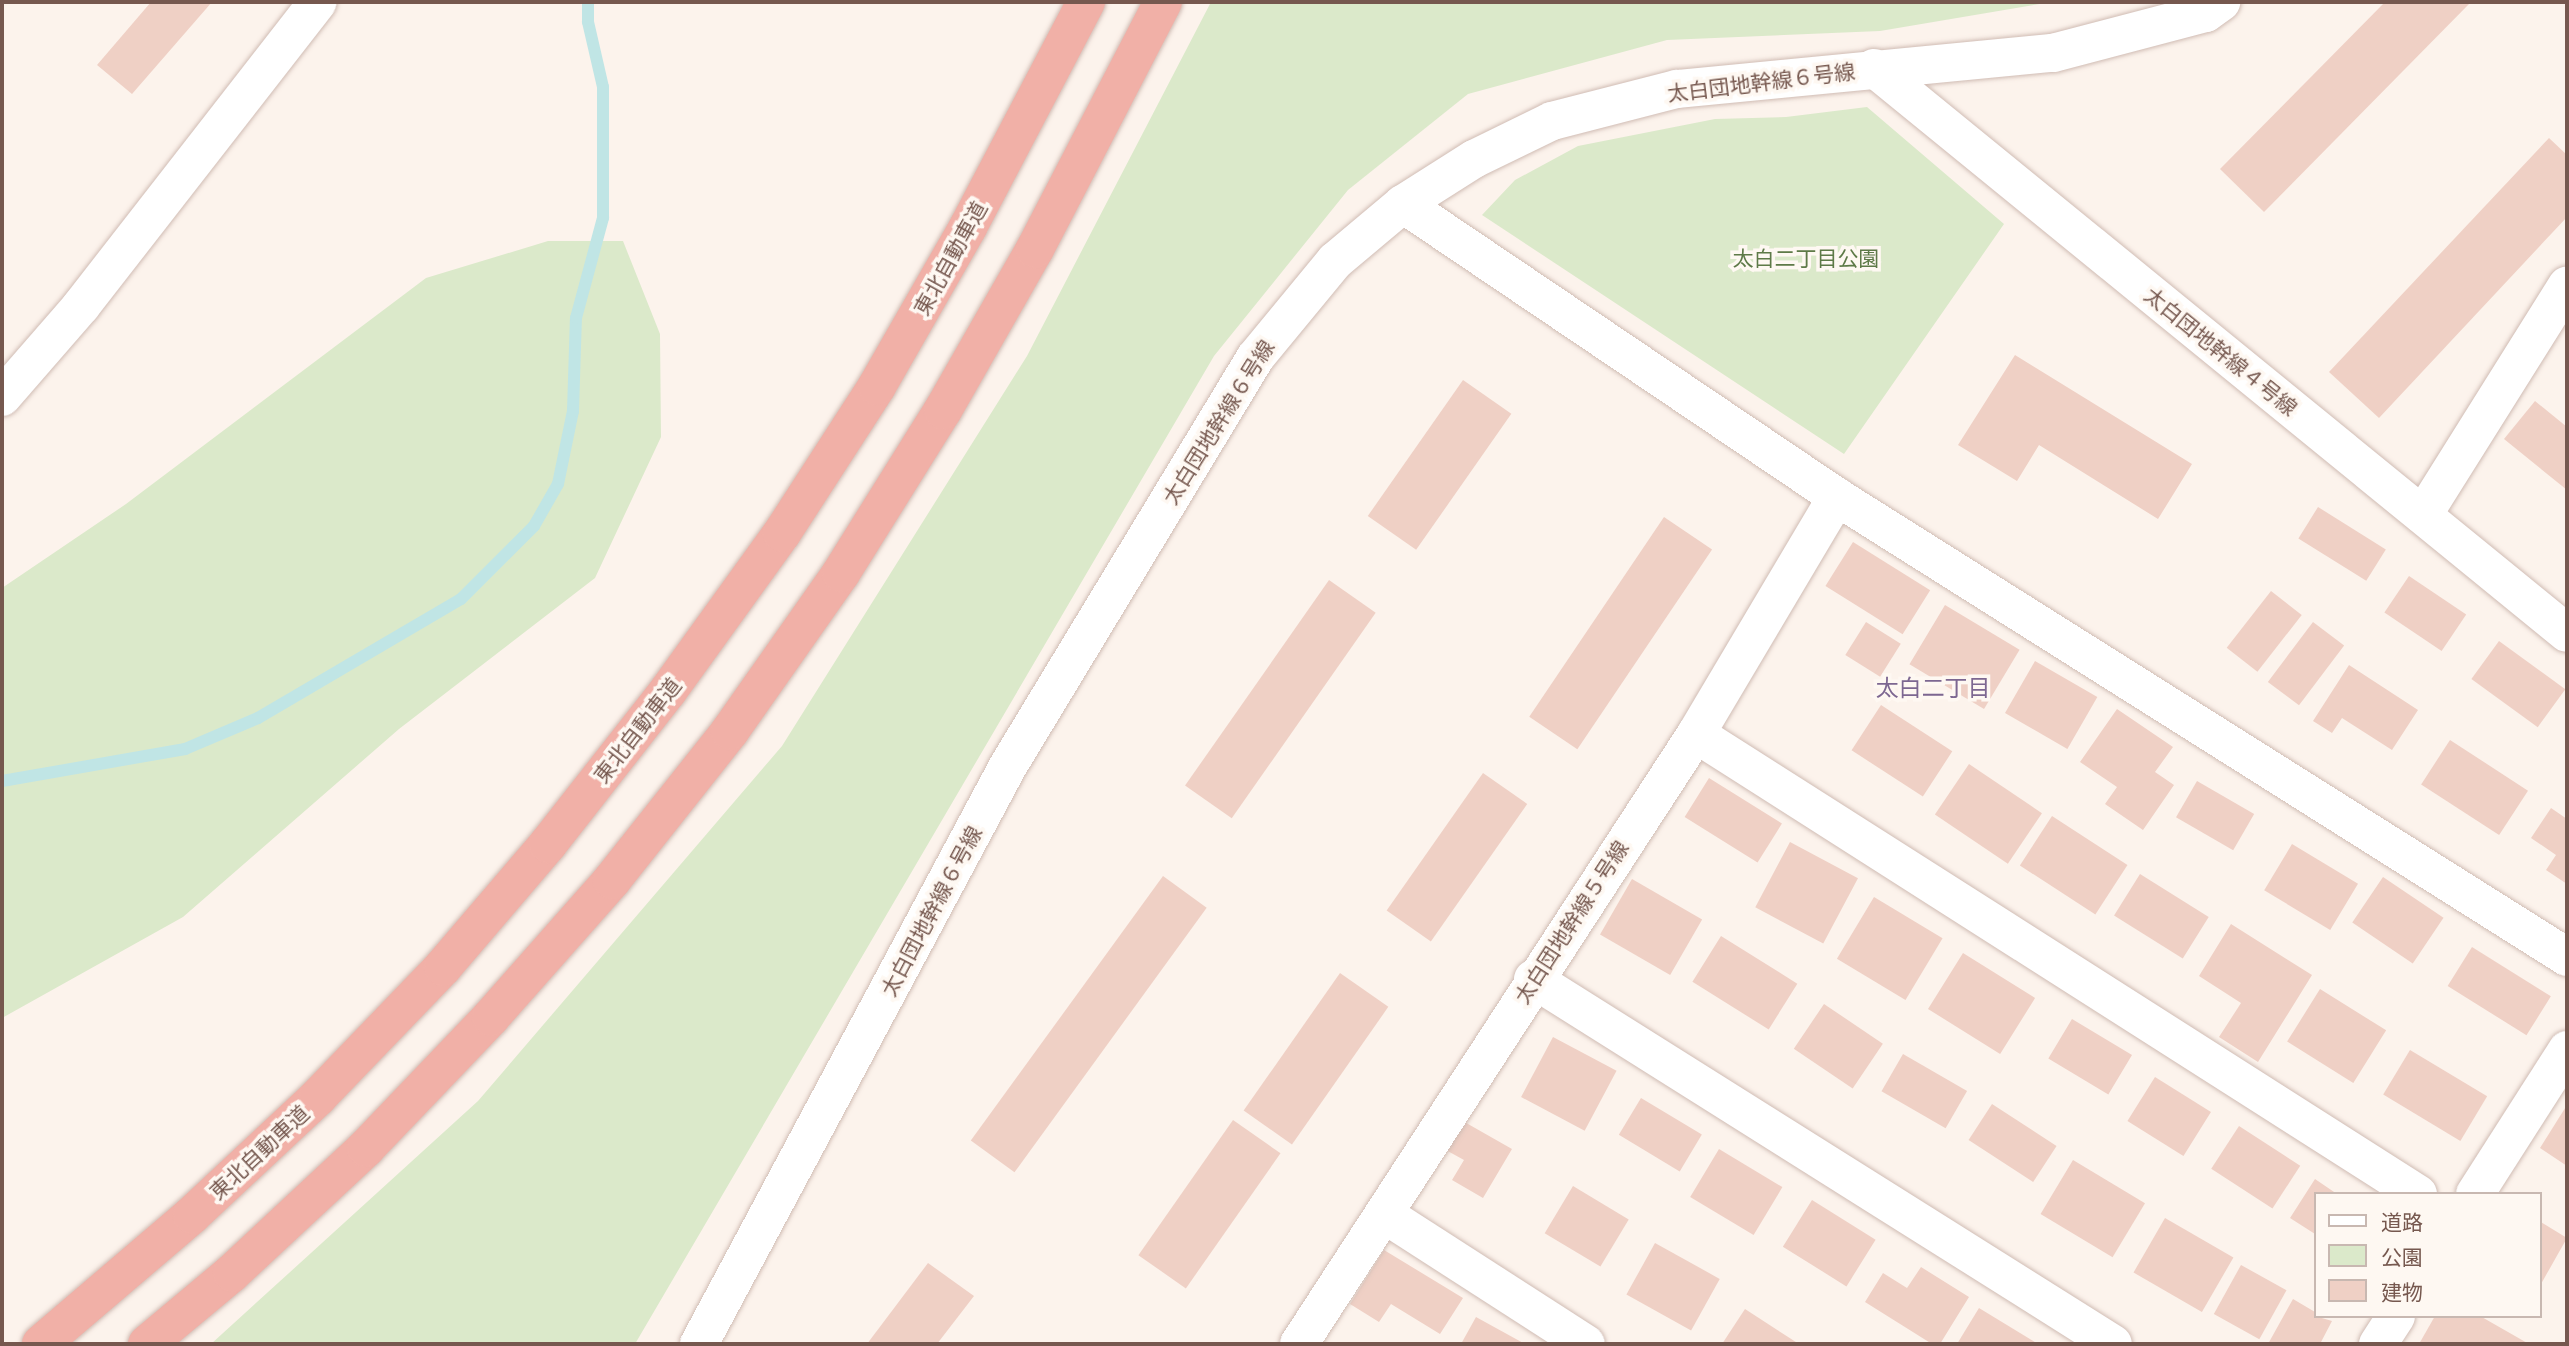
<!DOCTYPE html>
<html>
<head>
<meta charset="utf-8">
<style>
  body { margin:0 }
  #map { position:relative; width:2569px; height:1346px; overflow:hidden; background:#fcf3ec; font-family:Commissioner,"Noto Sans JP",sans-serif }
  div>[style] { position:absolute }
  [style*='--x'] { left:calc(var(--x)*1px); top:calc(var(--y)*1px); width:calc(var(--w)*1px); rotate:calc(var(--a)*1deg) }
  .green>* { inset:0; background:#dbe9ca }
  .stream>* { height:12px; margin:-6px; padding:0 6px; transform-origin:6px; border-radius:6px; background:#c0e5e5 }
  .building>* { inset:0; background:#efd0c5; transform-origin:0 0 }
  .roads { filter:drop-shadow(0 0 2px #d0bcb4) drop-shadow(0 0 2px #d0bcb4) }
  .minor>* { height:38px; margin:-19px; padding:0 19px; transform-origin:19px; border-radius:19px; background:#fff }
  .tertiary>* { height:38px; margin:-19px; padding:0 19px; transform-origin:19px; border-radius:19px; background:#fff }
  .motorway>* { height:38px; margin:-19px; padding:0 19px; transform-origin:19px; border-radius:19px; background:#f1b0a7 }
  span { translate:-50% -50%; white-space:nowrap; text-align:center; line-height:1.15; -webkit-text-stroke:7px #fef8f2; paint-order:stroke }
  .street-label { font-size:21px; color:#76584f }
  .park-label { font-size:21px; color:#5e7a48 }
  .neighbourhood-label { font-size:23px; color:#7d6791 }
  .frame { position:absolute; inset:0; border:4px solid #76584f; pointer-events:none }
  .legend { position:absolute; left:2314px; top:1192px; width:228px; height:126px; box-sizing:border-box; background:#fef8f2; border:2px solid #c8b8b1; margin:0; padding:9px 12px; list-style:none; font-size:21px; color:#76584f }
  .legend li { display:flex; align-items:center; gap:14px; height:35px }
  .legend b { width:35px; border:2px solid #c8b8b1 }
</style>
</head>
<body>
<div id="map">
  <div class="green">
    <div style="clip-path:polygon(1211px 2px,2051px 2px,1880px 31px,1667px 40px,1468px 94px,1348px 190px,1214px 356px,635px 1344px,211px 1344px,478px 1101px,782px 746px,1027px 356px)"></div>
    <div style="clip-path:polygon(1867px 107px,2004px 224px,1844px 454px,1482px 215px,1515px 180px,1578px 146px,1715px 119px,1786px 117px)"></div>
    <div style="clip-path:polygon(548px 241px,623px 241px,660px 334px,661px 437px,595px 578px,399px 729px,183px 917px,2px 1018px,2px 588px,126px 504px,426px 278px)"></div>
  </div>
  <div class="stream">
    <div style="--x:2;--y:781;--w:186;--a:-9.9"></div>
    <div style="--x:185;--y:749;--w:79;--a:-23"></div>
    <div style="--x:258;--y:718;--w:235;--a:-30.4"></div>
    <div style="--x:461;--y:599;--w:103;--a:-45"></div>
    <div style="--x:534;--y:526;--w:48;--a:-60.3"></div>
    <div style="--x:558;--y:484;--w:75;--a:-78.4"></div>
    <div style="--x:573;--y:411;--w:93;--a:-88.2"></div>
    <div style="--x:576;--y:318;--w:104;--a:-74.9"></div>
    <div style="--x:603;--y:218;--w:131;--a:-90"></div>
    <div style="--x:603;--y:87;--w:67;--a:-103"></div>
    <div style="--x:588;--y:22;--w:20;--a:-90"></div>
  </div>
  <div class="building">
    <div style="clip-path:polygon(151px 2px,212px 2px,132px 94px,97px 65px)"></div>
    <div style="clip-path:polygon(2385px 2px,2471px 2px,2264px 212px,2220px 169px)"></div>
    <div style="clip-path:polygon(2549px 138px,2567px 155px,2567px 217px,2379px 418px,2329px 372px)"></div>
    <div style="clip-path:polygon(2015px 355px,2192px 464px,2158px 519px,2039px 445px,2017px 481px,1958px 445px)"></div>
    <div style="left:1463px;top:380px;width:59px;height:166px;rotate:35deg"></div>
    <div style="clip-path:polygon(2535px 401px,2567px 427px,2567px 490px,2504px 439px)"></div>
    <div style="left:2318px;top:507px;width:80px;height:37px;rotate:32deg"></div>
    <div style="left:1664px;top:517px;width:58px;height:241px;rotate:34deg"></div>
    <div style="left:1853px;top:542px;width:91px;height:52px;rotate:32deg"></div>
    <div style="left:2409px;top:576px;width:69px;height:44px;rotate:34deg"></div>
    <div style="left:1329px;top:580px;width:57px;height:251px;rotate:35deg"></div>
    <div style="left:2271px;top:591px;width:39px;height:72px;rotate:38deg"></div>
    <div style="left:1945px;top:605px;width:87px;height:69px;rotate:31deg"></div>
    <div style="left:1866px;top:622px;width:41px;height:39px;rotate:32deg"></div>
    <div style="left:2313px;top:622px;width:39px;height:75px;rotate:37deg"></div>
    <div style="left:2499px;top:641px;width:82px;height:47px;rotate:36deg"></div>
    <div style="left:2035px;top:661px;width:72px;height:60px;rotate:30deg"></div>
    <div style="clip-path:polygon(2349px 665px,2418px 710px,2392px 750px,2342px 718px,2332px 733px,2313px 721px)"></div>
    <div style="left:1881px;top:705px;width:85px;height:54px;rotate:33deg"></div>
    <div style="clip-path:polygon(2117px 709px,2173px 747px,2155px 772px,2174px 785px,2143px 830px,2105px 804px,2117px 787px,2080px 762px)"></div>
    <div style="left:2450px;top:740px;width:93px;height:53px;rotate:33deg"></div>
    <div style="left:1969px;top:764px;width:88px;height:61px;rotate:34deg"></div>
    <div style="left:1483px;top:773px;width:54px;height:168px;rotate:35deg"></div>
    <div style="left:1709px;top:778px;width:86px;height:46px;rotate:32deg"></div>
    <div style="left:2197px;top:781px;width:66px;height:42px;rotate:30deg"></div>
    <div style="clip-path:polygon(2551px 808px,2567px 819px,2567px 884px,2546px 870px,2556px 855px,2531px 838px)"></div>
    <div style="left:2052px;top:816px;width:90px;height:59px;rotate:33deg"></div>
    <div style="left:1790px;top:842px;width:77px;height:74px;rotate:28deg"></div>
    <div style="left:2292px;top:844px;width:77px;height:54px;rotate:31deg"></div>
    <div style="left:2140px;top:874px;width:81px;height:49px;rotate:32deg"></div>
    <div style="left:1163px;top:876px;width:54px;height:327px;rotate:36deg"></div>
    <div style="left:2383px;top:877px;width:73px;height:55px;rotate:34deg"></div>
    <div style="left:1632px;top:879px;width:81px;height:64px;rotate:30deg"></div>
    <div style="left:1874px;top:897px;width:80px;height:72px;rotate:31deg"></div>
    <div style="clip-path:polygon(2231px 924px,2312px 975px,2258px 1062px,2219px 1037px,2241px 1003px,2199px 976px)"></div>
    <div style="left:1721px;top:936px;width:90px;height:54px;rotate:32deg"></div>
    <div style="left:2472px;top:947px;width:93px;height:46px;rotate:32deg"></div>
    <div style="left:1963px;top:953px;width:85px;height:66px;rotate:32deg"></div>
    <div style="left:1340px;top:973px;width:59px;height:168px;rotate:35deg"></div>
    <div style="left:2320px;top:989px;width:78px;height:62px;rotate:32deg"></div>
    <div style="left:1824px;top:1004px;width:71px;height:54px;rotate:34deg"></div>
    <div style="left:2072px;top:1019px;width:70px;height:46px;rotate:31deg"></div>
    <div style="left:1553px;top:1037px;width:72px;height:68px;rotate:28deg"></div>
    <div style="left:2410px;top:1050px;width:90px;height:52px;rotate:31deg"></div>
    <div style="left:1903px;top:1054px;width:74px;height:43px;rotate:30deg"></div>
    <div style="left:2155px;top:1077px;width:66px;height:52px;rotate:32deg"></div>
    <div style="left:1641px;top:1098px;width:71px;height:43px;rotate:31deg"></div>
    <div style="left:1992px;top:1104px;width:77px;height:43px;rotate:33deg"></div>
    <div style="clip-path:polygon(2567px 1105px,2567px 1166px,2540px 1148px)"></div>
    <div style="left:1233px;top:1120px;width:58px;height:165px;rotate:35deg"></div>
    <div style="clip-path:polygon(1461px 1120px,1512px 1149px,1483px 1198px,1452px 1180px,1464px 1160px,1444px 1149px)"></div>
    <div style="left:2239px;top:1126px;width:73px;height:51px;rotate:33deg"></div>
    <div style="left:1719px;top:1149px;width:74px;height:56px;rotate:31deg"></div>
    <div style="left:2073px;top:1160px;width:84px;height:63px;rotate:31deg"></div>
    <div style="clip-path:polygon(2315px 1179px,2337px 1194px,2315px 1194px,2315px 1234px,2290px 1218px)"></div>
    <div style="left:1573px;top:1186px;width:65px;height:55px;rotate:31deg"></div>
    <div style="left:1812px;top:1200px;width:75px;height:55px;rotate:32deg"></div>
    <div style="left:2165px;top:1218px;width:79px;height:63px;rotate:30deg"></div>
    <div style="clip-path:polygon(2539px 1221px,2567px 1238px,2541px 1284px,2539px 1282px)"></div>
    <div style="left:1655px;top:1243px;width:74px;height:59px;rotate:29deg"></div>
    <div style="clip-path:polygon(1384px 1250px,1463px 1298px,1440px 1334px,1391px 1304px,1379px 1322px,1350px 1304px)"></div>
    <div style="clip-path:polygon(928px 1263px,974px 1296px,937px 1344px,867px 1344px)"></div>
    <div style="left:2241px;top:1265px;width:52px;height:56px;rotate:29deg"></div>
    <div style="clip-path:polygon(1921px 1267px,1969px 1297px,1940px 1344px,1932px 1344px,1865px 1302px,1883px 1273px,1907px 1288px)"></div>
    <div style="clip-path:polygon(2293px 1299px,2315px 1312px,2315px 1316px,2332px 1321px,2320px 1344px,2268px 1344px)"></div>
    <div style="clip-path:polygon(1979px 1308px,2038px 1344px,1957px 1344px)"></div>
    <div style="clip-path:polygon(1745px 1309px,1799px 1344px,1722px 1344px)"></div>
    <div style="clip-path:polygon(2435px 1316px,2480px 1316px,2529px 1344px,2419px 1344px)"></div>
    <div style="clip-path:polygon(1476px 1317px,1525px 1344px,1461px 1344px)"></div>
  </div>
  <div class="roads">
    <div class="minor">
      <div style="--x:2;--y:397;--w:121;--a:-49"></div>
      <div style="--x:81;--y:306;--w:385;--a:-52.1"></div>
      <div style="--x:2423;--y:515;--w:271;--a:-57.9"></div>
      <div style="--x:1696;--y:734;--w:856;--a:32.5"></div>
      <div style="--x:1533;--y:979;--w:685;--a:32.18"></div>
      <div style="--x:1384;--y:1214;--w:240;--a:32.8"></div>
    </div>
    <div class="tertiary">
      <div style="--x:1874;--y:68;--w:894;--a:39.19"></div>
      <div style="--x:1403;--y:204;--w:524;--a:34.02"></div>
      <div style="--x:1837;--y:497;--w:863;--a:32.22"></div>
      <div style="--x:2475;--y:1194;--w:171;--a:-57.4"></div>
      <div style="--x:699;--y:1344;--w:655;--a:-61.87"></div>
      <div style="--x:1008;--y:766;--w:477;--a:-58.8"></div>
      <div style="--x:1255;--y:358;--w:126;--a:-50.5"></div>
      <div style="--x:1335;--y:261;--w:89;--a:-40"></div>
      <div style="--x:1403;--y:204;--w:84;--a:-32.4"></div>
      <div style="--x:1474;--y:159;--w:87;--a:-26"></div>
      <div style="--x:1552;--y:121;--w:129;--a:-14.4"></div>
      <div style="--x:1677;--y:89;--w:378;--a:-5.5"></div>
      <div style="--x:2053;--y:53;--w:158;--a:-14.7"></div>
      <div style="--x:2206;--y:13;--w:19;--a:-36"></div>
      <div style="--x:1299;--y:1344;--w:728;--a:-56.94"></div>
      <div style="--x:1696;--y:734;--w:276;--a:-59.3"></div>
      <div style="--x:2378;--y:1344;--w:33;--a:-57"></div>
    </div>
    <div class="motorway">
      <div style="--x:41;--y:1344;--w:199;--a:-40.5"></div>
      <div style="--x:192;--y:1215;--w:173;--a:-43.1"></div>
      <div style="--x:318;--y:1097;--w:180;--a:-46.1"></div>
      <div style="--x:443;--y:967;--w:162;--a:-49.5"></div>
      <div style="--x:548;--y:844;--w:194;--a:-51.9"></div>
      <div style="--x:668;--y:691;--w:195;--a:-54.2"></div>
      <div style="--x:782;--y:533;--w:175;--a:-57.1"></div>
      <div style="--x:877;--y:386;--w:183;--a:-60.2"></div>
      <div style="--x:968;--y:227;--w:254;--a:-62.3"></div>
      <div style="--x:147;--y:1344;--w:111;--a:-39.9"></div>
      <div style="--x:232;--y:1273;--w:183;--a:-43"></div>
      <div style="--x:366;--y:1148;--w:181;--a:-46.3"></div>
      <div style="--x:491;--y:1017;--w:183;--a:-48.5"></div>
      <div style="--x:612;--y:880;--w:190;--a:-51.6"></div>
      <div style="--x:730;--y:731;--w:193;--a:-54.9"></div>
      <div style="--x:841;--y:573;--w:192;--a:-58"></div>
      <div style="--x:943;--y:410;--w:185;--a:-60.3"></div>
      <div style="--x:1035;--y:249;--w:278;--a:-62.6"></div>
    </div>
  </div>
  <div class="street-label">
    <span style="left:1761px;top:82px;rotate:-7deg">太白団地幹線６号線</span>
    <span style="left:950px;top:258px;rotate:-61deg">東北自動車道</span>
    <span style="left:2221px;top:351px;rotate:39deg">太白団地幹線４号線</span>
    <span style="left:1218px;top:422px;rotate:-58deg">太白団地幹線６号線</span>
    <span style="left:637px;top:730px;rotate:-52deg">東北自動車道</span>
    <span style="left:931px;top:911px;rotate:-62deg">太白団地幹線６号線</span>
    <span style="left:1571px;top:922px;rotate:-57deg">太白団地幹線５号線</span>
    <span style="left:259px;top:1152px;rotate:-43deg">東北自動車道</span>
  </div>
  <div class="park-label">
    <span style="left:1806px;top:258px">太白二丁目公園</span>
  </div>
  <div class="neighbourhood-label">
    <span style="left:1933px;top:687px">太白二丁目</span>
  </div>
  <div class="frame"></div>
  <ul class="legend">
  <li><b style="height:9px;background:#fff"></b>道路</li>
  <li><b style="height:19px;background:#dbe9ca"></b>公園</li>
  <li><b style="height:19px;background:#efd0c5"></b>建物</li>
  </ul>
</div>
</body>
</html>
